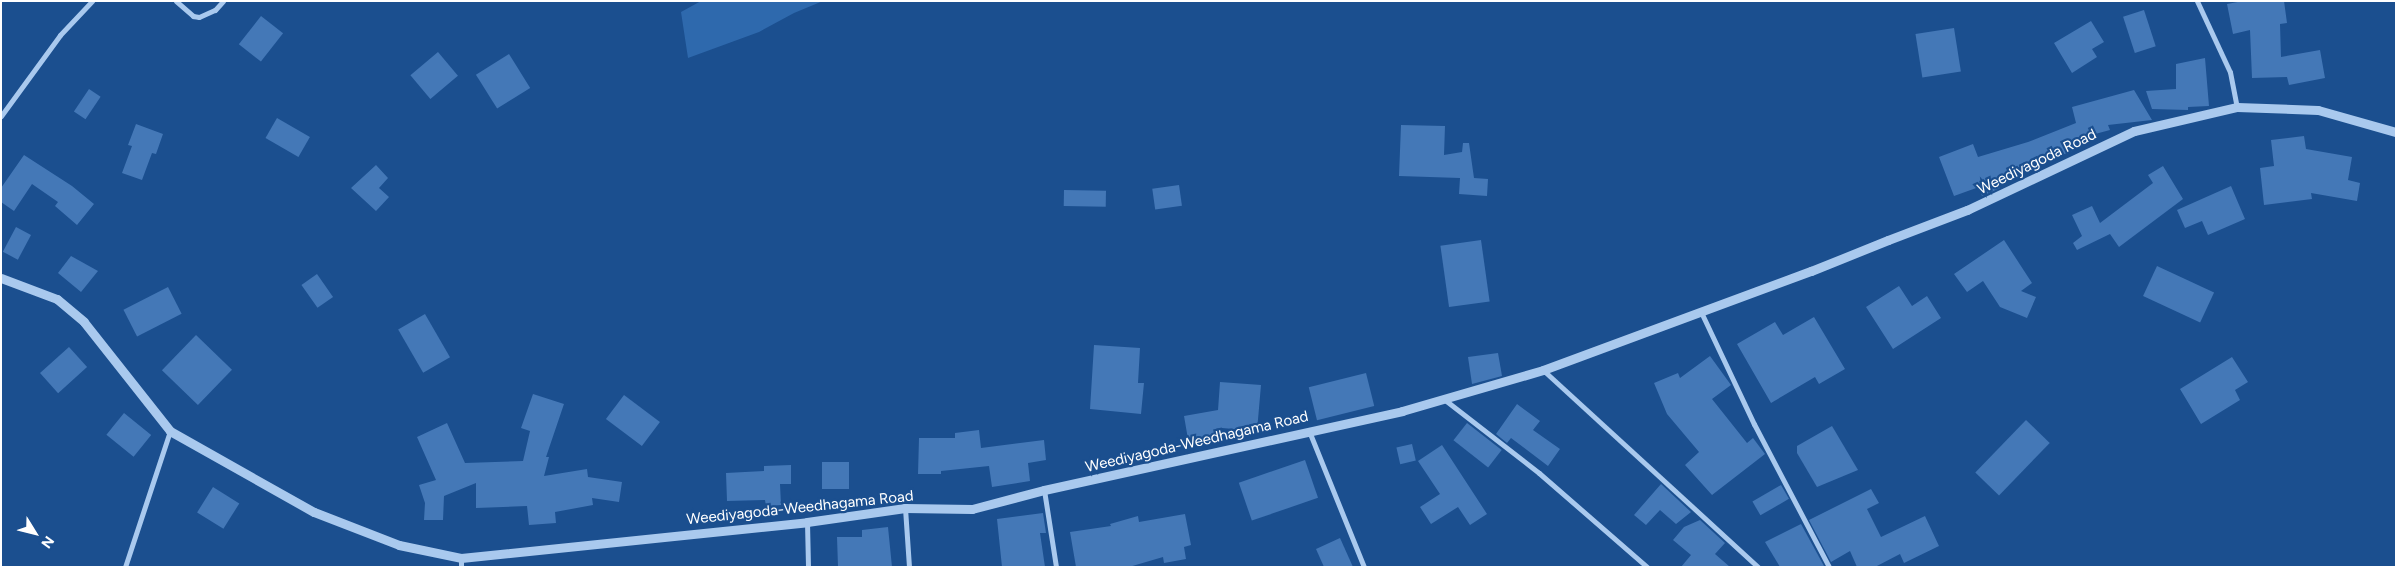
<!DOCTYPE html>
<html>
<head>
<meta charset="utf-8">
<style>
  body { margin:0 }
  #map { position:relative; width:2397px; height:568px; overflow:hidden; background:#1b4f8f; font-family:Figtree,sans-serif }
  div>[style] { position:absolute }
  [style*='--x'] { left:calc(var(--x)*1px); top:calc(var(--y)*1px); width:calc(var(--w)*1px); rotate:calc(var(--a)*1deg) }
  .green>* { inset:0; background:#2e69ad }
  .building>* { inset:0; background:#4478b7; transform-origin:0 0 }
  .minor>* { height:5px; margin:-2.5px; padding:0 2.5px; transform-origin:2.5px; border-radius:2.5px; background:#a9c9ee }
  .tertiary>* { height:9px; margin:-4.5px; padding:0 4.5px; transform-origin:4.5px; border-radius:4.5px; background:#a9c9ee }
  span { translate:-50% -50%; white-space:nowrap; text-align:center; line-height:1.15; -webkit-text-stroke:4.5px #1b4f8f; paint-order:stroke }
  .street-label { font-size:15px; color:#fff }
  .frame { position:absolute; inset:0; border:2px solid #fff; pointer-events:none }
  .north { position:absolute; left:10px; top:508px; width:50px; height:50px; -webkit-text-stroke:4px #1b4f8f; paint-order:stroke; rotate:126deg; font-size:14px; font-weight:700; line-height:20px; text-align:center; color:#fff }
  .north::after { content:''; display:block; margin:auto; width:18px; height:22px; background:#fff; clip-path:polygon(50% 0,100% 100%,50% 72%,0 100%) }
</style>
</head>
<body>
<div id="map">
  <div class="green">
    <div style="clip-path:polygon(701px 1px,823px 1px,794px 13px,759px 32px,688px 58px,681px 12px)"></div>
  </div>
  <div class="building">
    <div style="clip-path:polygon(2243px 1px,2284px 1px,2287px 23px,2280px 24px,2281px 57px,2320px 50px,2325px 78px,2289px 85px,2287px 77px,2252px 78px,2250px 30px,2233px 34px,2227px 4px)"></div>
    <div style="left:2144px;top:10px;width:38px;height:22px;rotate:72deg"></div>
    <div style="left:261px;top:16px;width:28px;height:36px;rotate:38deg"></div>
    <div style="clip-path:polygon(2091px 21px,2104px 42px,2092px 49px,2097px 57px,2072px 73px,2054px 43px)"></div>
    <div style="left:1954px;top:28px;width:44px;height:39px;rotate:81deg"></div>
    <div style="left:438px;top:52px;width:31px;height:36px;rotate:50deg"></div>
    <div style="left:509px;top:54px;width:40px;height:39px;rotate:58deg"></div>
    <div style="clip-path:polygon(2205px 58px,2209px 106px,2188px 107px,2188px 110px,2152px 109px,2146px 91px,2176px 89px,2176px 64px)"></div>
    <div style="left:89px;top:89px;width:14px;height:27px;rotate:34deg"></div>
    <div style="clip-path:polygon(2134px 90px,2152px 120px,2108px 125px,2110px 130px,2069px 141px,2072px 151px,2021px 171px,2023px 177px,1998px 184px,2000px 188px,1982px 196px,1979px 187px,1954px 196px,1939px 157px,1973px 144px,1978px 157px,2028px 142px,2076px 123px,2072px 107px)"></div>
    <div style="left:277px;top:118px;width:38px;height:23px;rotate:30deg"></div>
    <div style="clip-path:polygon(136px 124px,163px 134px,156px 154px,152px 153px,142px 180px,122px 173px,132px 146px,128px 145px)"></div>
    <div style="clip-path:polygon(1401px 125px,1445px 126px,1444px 155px,1462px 152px,1463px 143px,1469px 143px,1474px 178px,1488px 179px,1487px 196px,1459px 194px,1460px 178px,1399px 176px)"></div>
    <div style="clip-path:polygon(2304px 136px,2306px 149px,2352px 157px,2348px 180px,2360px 183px,2357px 201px,2311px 193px,2312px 199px,2264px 205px,2260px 168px,2274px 166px,2271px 140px)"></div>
    <div style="clip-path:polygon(24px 155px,72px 186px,94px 204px,77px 225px,55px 206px,58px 202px,32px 184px,14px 211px,1px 202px,1px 188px)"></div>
    <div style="clip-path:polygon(376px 165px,388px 178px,379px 188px,389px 197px,376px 211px,351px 188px)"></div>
    <div style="clip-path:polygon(2163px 166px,2183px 199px,2119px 247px,2110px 234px,2077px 250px,2073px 243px,2082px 236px,2072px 215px,2092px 206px,2100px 223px,2153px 183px,2148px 175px)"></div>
    <div style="left:1179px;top:185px;width:21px;height:27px;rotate:82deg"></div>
    <div style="clip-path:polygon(2231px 186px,2245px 219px,2208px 235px,2202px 221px,2185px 228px,2177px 210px)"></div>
    <div style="left:1064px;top:190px;width:42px;height:16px;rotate:1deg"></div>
    <div style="left:16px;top:227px;width:17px;height:28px;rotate:28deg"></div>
    <div style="left:1481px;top:240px;width:62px;height:41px;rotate:82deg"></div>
    <div style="clip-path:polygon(2004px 240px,2032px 283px,2021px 291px,2036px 297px,2027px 318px,2000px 307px,1983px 281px,1967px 292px,1954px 274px)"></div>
    <div style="clip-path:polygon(71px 256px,98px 271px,81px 292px,58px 273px)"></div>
    <div style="left:2157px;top:266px;width:63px;height:33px;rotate:25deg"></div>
    <div style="left:317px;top:274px;width:28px;height:19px;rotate:55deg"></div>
    <div style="clip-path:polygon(1899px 286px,1912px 306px,1927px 296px,1941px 318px,1893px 349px,1866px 307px)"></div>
    <div style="left:168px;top:287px;width:30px;height:50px;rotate:63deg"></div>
    <div style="left:425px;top:314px;width:50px;height:31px;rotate:60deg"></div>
    <div style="clip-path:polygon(1814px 317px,1845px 369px,1819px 384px,1815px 377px,1771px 403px,1737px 344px,1775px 322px,1783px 335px)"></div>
    <div style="left:196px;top:335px;width:50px;height:49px;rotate:44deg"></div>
    <div style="clip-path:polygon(1094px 345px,1140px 348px,1138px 383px,1144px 383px,1141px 414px,1090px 409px)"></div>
    <div style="left:69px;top:347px;width:27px;height:39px;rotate:48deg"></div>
    <div style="clip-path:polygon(1498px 353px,1502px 376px,1472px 384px,1468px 357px)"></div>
    <div style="clip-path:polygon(1710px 356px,1731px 385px,1712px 399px,1747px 443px,1753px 438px,1765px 454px,1712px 495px,1685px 465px,1699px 452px,1667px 414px,1654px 383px,1678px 373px,1680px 378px)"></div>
    <div style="clip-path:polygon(2232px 357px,2248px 382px,2235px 390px,2240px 400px,2201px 424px,2180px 389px)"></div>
    <div style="left:1366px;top:373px;width:34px;height:59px;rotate:76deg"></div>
    <div style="clip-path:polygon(1220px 382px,1261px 385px,1257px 431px,1222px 428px,1220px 439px,1189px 445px,1184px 416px,1218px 410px)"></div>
    <div style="clip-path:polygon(533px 394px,564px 404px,546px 457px,549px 457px,544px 476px,587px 469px,588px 477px,622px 482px,619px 502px,592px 498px,593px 505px,555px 512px,556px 523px,529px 525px,527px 506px,476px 508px,476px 483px,444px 496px,443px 520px,424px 520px,425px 503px,419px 485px,436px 480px,417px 437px,447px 423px,465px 463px,523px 461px,530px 431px,521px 428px)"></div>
    <div style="left:624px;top:395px;width:45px;height:30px;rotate:37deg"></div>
    <div style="clip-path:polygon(1517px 404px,1540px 421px,1533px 430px,1560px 449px,1548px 466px,1511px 438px,1507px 443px,1496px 434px)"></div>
    <div style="left:124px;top:413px;width:35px;height:28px;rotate:39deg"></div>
    <div style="left:2026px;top:420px;width:33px;height:73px;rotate:44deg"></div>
    <div style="left:1467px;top:423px;width:44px;height:22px;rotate:38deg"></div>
    <div style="clip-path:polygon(1832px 426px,1858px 470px,1817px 487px,1797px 453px,1797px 446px)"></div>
    <div style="clip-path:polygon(979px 430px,981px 448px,1044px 440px,1046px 460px,1028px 463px,1030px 481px,992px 487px,989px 466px,941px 471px,941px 474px,918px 474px,919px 438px,955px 438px,955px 433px)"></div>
    <div style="left:1412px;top:444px;width:17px;height:16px;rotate:77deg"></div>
    <div style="clip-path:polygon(1442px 445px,1487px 514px,1470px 525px,1458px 507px,1431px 524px,1420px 507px,1440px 494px,1418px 461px)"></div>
    <div style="left:1305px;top:460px;width:40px;height:70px;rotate:71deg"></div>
    <div style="left:849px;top:462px;width:27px;height:27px;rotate:90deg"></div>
    <div style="clip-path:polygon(791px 465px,791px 484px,780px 484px,781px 505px,766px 506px,765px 500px,727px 501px,726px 473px,764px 471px,764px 466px)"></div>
    <div style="clip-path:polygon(1661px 484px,1691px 512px,1676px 524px,1660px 510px,1646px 525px,1634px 515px)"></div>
    <div style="left:1781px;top:485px;width:16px;height:33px;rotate:60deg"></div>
    <div style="left:213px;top:487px;width:31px;height:30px;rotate:32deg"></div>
    <div style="clip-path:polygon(1871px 489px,1879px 503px,1867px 509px,1881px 537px,1925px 516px,1939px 546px,1904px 563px,1900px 554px,1875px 567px,1857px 567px,1850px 551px,1831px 562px,1809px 520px)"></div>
    <div style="clip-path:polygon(1043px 513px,1046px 533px,1040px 533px,1045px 567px,1002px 567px,997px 519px)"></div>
    <div style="clip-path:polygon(1185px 514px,1191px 545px,1184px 547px,1186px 559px,1164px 563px,1163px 557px,1129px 567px,1076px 567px,1070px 532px,1111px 526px,1110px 524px,1138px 516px,1139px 522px)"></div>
    <div style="clip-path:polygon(1700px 520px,1725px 543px,1715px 554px,1730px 567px,1681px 567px,1691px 555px,1673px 540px,1684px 527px)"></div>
    <div style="clip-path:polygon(1801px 524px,1824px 566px,1822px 567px,1780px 567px,1765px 542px)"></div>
    <div style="clip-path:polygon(888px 527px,892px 567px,838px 567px,837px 537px,862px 537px,862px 530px)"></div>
    <div style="clip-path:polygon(1340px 538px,1353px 567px,1324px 567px,1316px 549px)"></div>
  </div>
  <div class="minor">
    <div style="--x:176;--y:1;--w:23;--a:41"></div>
    <div style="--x:193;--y:16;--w:6;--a:9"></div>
    <div style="--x:199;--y:17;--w:17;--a:-24"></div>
    <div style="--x:215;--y:10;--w:12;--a:-48"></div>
    <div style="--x:2197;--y:1;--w:78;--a:65.1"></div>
    <div style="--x:2230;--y:72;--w:36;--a:79"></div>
    <div style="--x:1;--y:116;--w:100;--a:-53.9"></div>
    <div style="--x:60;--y:35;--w:47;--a:-46.7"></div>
    <div style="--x:1701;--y:312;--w:124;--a:64.7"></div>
    <div style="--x:1754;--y:424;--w:161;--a:62.3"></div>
    <div style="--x:1543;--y:370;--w:292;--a:42.5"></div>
    <div style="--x:1445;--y:400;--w:119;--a:37.8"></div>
    <div style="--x:1539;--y:473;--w:143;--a:41"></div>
    <div style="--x:1309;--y:431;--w:147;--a:68"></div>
    <div style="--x:1044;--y:490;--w:78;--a:81.1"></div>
    <div style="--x:905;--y:508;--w:59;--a:86.1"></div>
    <div style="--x:807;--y:522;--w:45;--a:88.7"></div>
    <div style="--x:461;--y:558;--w:9;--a:90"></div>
    <div style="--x:125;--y:567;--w:143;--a:-71.7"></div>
  </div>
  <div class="tertiary">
    <div style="--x:1;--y:278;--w:60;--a:20.6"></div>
    <div style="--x:57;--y:299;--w:35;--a:40"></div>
    <div style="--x:84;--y:322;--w:139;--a:51.7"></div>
    <div style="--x:170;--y:431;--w:165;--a:29.4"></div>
    <div style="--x:314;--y:512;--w:91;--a:21.2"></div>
    <div style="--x:399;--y:545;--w:63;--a:11.8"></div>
    <div style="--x:461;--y:558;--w:348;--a:-5.9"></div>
    <div style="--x:807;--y:522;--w:99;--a:-8.1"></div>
    <div style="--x:905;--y:508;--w:67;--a:0.9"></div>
    <div style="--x:972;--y:509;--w:74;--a:-14.8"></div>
    <div style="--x:1044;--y:490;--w:367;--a:-12.4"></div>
    <div style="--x:1402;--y:411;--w:147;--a:-16.2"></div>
    <div style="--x:1543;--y:370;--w:286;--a:-20.3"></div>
    <div style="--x:1811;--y:271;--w:83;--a:-21.9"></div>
    <div style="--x:1888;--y:240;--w:85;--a:-20.8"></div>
    <div style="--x:1967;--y:210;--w:185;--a:-25.3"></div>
    <div style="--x:2134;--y:131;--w:106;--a:-13.1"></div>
    <div style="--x:2237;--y:107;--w:81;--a:2.1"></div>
    <div style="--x:2318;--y:110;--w:81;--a:15.8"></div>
  </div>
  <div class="street-label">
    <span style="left:2037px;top:162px;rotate:-26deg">Weediyagoda Road</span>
    <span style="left:1197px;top:442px;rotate:-13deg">Weediyagoda-Weedhagama Road</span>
    <span style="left:800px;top:508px;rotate:-6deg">Weediyagoda-Weedhagama Road</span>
  </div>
  <div class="frame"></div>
  <div class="north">N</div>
</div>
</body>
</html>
